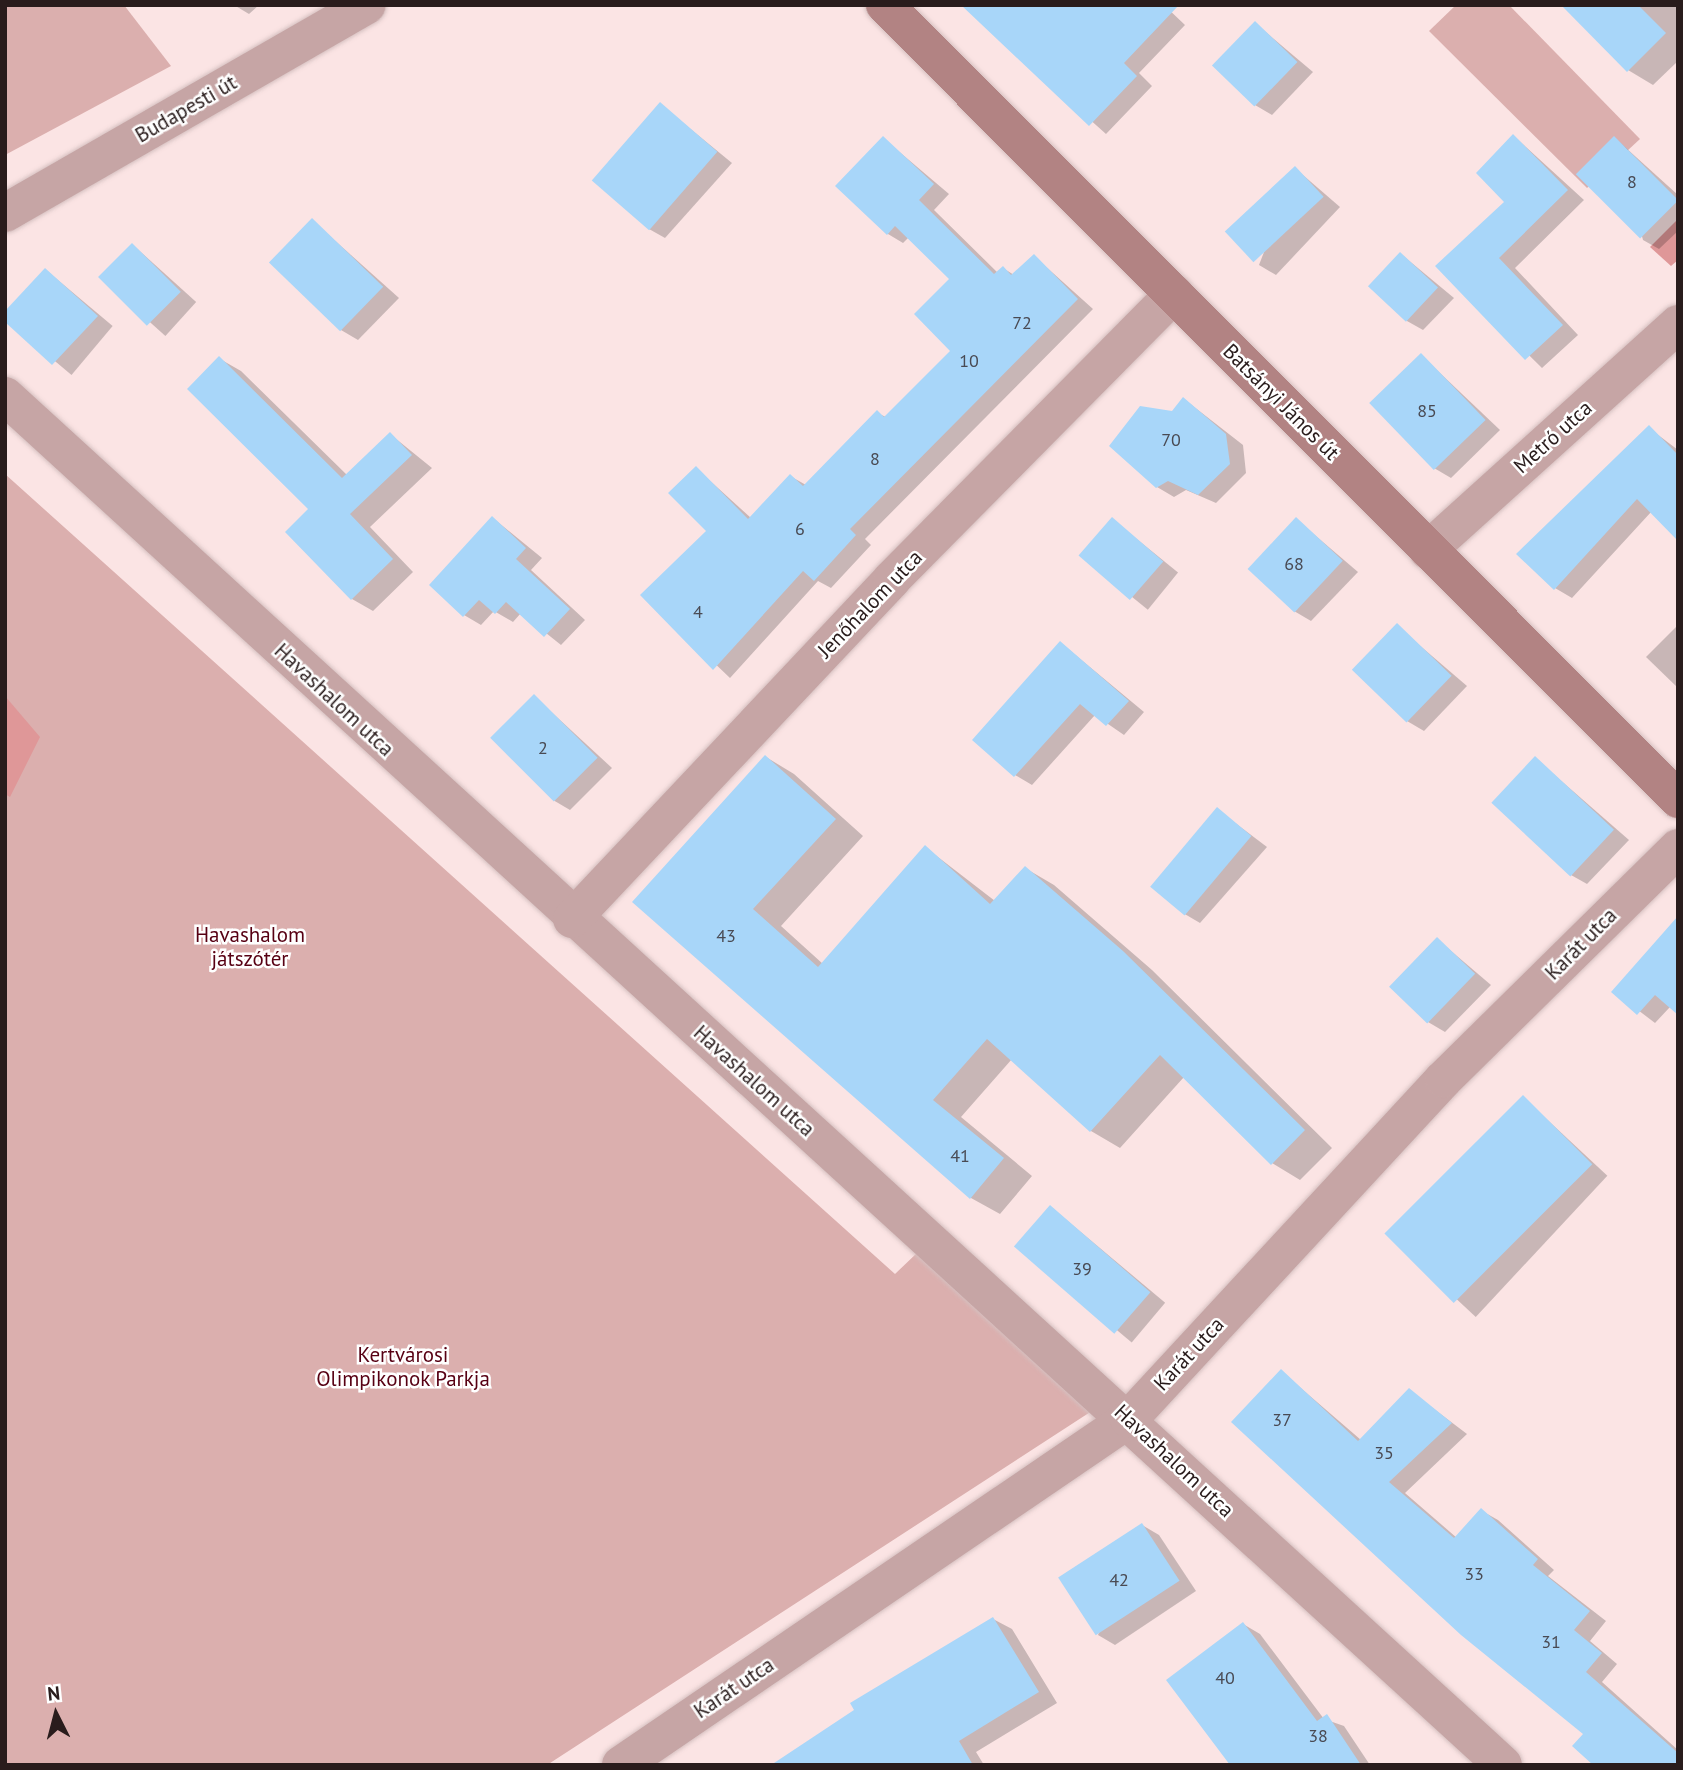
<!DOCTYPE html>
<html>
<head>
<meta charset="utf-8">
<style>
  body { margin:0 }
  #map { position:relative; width:1683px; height:1770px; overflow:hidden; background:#fbe4e4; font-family:"PT Sans",sans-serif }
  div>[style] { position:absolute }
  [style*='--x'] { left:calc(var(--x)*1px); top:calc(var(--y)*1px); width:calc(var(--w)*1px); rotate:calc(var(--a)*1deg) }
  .green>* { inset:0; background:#dbafae }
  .forest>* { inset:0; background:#df9798 }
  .shadow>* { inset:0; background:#0003; transform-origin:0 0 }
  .building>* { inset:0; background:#a8d6f9; transform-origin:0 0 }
  .roads { filter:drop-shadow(0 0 2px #d5c0c0) drop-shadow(0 0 2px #d5c0c0) }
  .street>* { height:38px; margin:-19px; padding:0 19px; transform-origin:19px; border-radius:19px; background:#c6a5a5 }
  .secondary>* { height:38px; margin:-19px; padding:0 19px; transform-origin:19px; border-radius:19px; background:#b28383 }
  span { translate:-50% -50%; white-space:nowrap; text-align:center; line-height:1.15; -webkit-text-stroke:5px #fff; paint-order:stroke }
  .number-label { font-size:18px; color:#494a53 }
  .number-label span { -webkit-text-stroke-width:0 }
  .street-label { font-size:21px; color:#291c1c }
  .park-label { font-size:21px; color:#570013 }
  .frame { position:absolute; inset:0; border:7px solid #291c1c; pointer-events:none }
  .north { position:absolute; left:21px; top:1679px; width:70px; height:70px; -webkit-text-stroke:5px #fff; paint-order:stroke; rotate:354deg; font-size:19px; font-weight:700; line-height:28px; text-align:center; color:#291c1c }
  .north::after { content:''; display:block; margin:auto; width:24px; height:32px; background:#291c1c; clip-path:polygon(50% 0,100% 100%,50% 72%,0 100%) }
</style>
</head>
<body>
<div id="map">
  <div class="green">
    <div style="clip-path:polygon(5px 5px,124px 5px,171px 66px,5px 155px)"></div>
    <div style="clip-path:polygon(1456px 5px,1509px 5px,1640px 139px,1587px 188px,1429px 31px)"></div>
    <div style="clip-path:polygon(5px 474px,895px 1274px,918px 1252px,1098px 1407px,547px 1765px,5px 1765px)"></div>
  </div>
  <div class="forest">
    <div style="clip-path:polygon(1678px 219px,1678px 260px,1671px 266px,1650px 247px)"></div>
    <div style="clip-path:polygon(5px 696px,40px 737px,10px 797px,5px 794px)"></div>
  </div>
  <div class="shadow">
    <div style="clip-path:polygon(234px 5px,259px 5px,249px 14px)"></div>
    <div style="clip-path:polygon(962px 5px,1164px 5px,1185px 25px,1139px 73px,1152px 86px,1106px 134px)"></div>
    <div style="clip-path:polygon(1564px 5px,1678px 5px,1678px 61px,1653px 85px,1628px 70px)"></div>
    <div style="clip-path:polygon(1255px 23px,1313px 72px,1272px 115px,1255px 105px)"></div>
    <div style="clip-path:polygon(660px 104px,732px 163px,665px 238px,649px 229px)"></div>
    <div style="clip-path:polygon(1514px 136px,1584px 200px,1515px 268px,1578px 335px,1542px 368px,1438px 266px,1506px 202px)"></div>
    <div style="clip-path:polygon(883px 138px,949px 194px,934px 210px,998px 273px,1003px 268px,1014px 275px,1034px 256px,1093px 309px,865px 539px,871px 545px,831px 588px,818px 581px,730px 678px,643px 595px,708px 531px,697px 469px,751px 518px,790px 476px,806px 485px,877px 413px,886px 417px,953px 351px,952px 279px,909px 237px,903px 243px,888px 234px)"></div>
    <div style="clip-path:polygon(1615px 138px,1678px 195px,1678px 231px,1659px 249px,1643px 240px)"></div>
    <div style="clip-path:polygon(1296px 169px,1340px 207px,1276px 275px,1259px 265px)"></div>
    <div style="clip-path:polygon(313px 221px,399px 298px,358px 340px,341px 330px)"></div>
    <div style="left:133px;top:245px;width:85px;height:46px;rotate:42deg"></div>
    <div style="clip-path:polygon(1401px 254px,1454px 298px,1423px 330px,1407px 321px)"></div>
    <div style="left:46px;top:270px;width:87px;height:64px;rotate:40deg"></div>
    <div style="clip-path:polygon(1421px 355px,1500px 430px,1451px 478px,1434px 468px)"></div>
    <div style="clip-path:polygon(220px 359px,241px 371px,347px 475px,390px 434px,432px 468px,370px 527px,413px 572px,373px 611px,352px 599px,311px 509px)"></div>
    <div style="clip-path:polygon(1184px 399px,1243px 445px,1246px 473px,1216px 503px,1186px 490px,1174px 497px,1157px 487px,1172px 413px)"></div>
    <div style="clip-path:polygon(1649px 428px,1678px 450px,1678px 534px,1652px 511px,1572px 598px,1555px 588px)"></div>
    <div style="clip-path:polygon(493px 518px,542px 558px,531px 570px,585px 620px,561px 645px,521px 613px,513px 622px,494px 611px,481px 625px,464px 615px)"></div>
    <div style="left:1112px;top:519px;width:85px;height:48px;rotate:39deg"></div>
    <div style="clip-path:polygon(1296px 519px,1358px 572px,1311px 621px,1294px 611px)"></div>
    <div style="clip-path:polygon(1678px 625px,1678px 688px,1646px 657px)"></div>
    <div style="clip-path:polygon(1397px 626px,1467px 686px,1424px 731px,1407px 721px)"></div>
    <div style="clip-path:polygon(1061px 643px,1144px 712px,1124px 735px,1095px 715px,1032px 785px,1015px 775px)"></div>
    <div style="clip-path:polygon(534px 696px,612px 768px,570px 810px,553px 800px)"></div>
    <div style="clip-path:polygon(766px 757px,794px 774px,863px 836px,781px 926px,823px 964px,925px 847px,995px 901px,1025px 868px,1054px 885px,1152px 970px,1332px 1148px,1300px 1180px,1272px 1163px,1184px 1077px,1120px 1148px,1091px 1131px,1012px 1059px,961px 1117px,1032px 1176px,1000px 1214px,971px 1198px,635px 901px)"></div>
    <div style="clip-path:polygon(1535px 758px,1629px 840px,1587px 884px,1571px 875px)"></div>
    <div style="clip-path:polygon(1218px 810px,1267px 847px,1200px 923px,1183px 913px)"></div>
    <div style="clip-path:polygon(1678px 919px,1670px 1007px,1655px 1023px,1613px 991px)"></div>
    <div style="clip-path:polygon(1437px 939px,1491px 985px,1445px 1032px,1428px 1022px)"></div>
    <div style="left:1524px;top:1098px;width:114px;height:193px;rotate:43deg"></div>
    <div style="left:1051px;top:1207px;width:149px;height:52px;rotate:40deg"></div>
    <div style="clip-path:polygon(1281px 1371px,1361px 1440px,1409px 1390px,1467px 1434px,1405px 1493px,1457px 1538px,1482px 1511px,1498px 1520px,1554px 1570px,1548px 1576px,1606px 1621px,1590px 1641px,1617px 1664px,1602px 1682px,1678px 1750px,1678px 1765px,1586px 1734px)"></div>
    <div style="clip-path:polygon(1142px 1525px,1159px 1535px,1196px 1591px,1115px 1645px,1098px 1635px)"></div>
    <div style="clip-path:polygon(993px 1619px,1012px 1629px,1057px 1703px,976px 1752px,984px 1765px,776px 1765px)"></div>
    <div style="clip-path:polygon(1243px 1624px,1260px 1634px,1324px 1719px,1344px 1726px,1370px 1765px,1232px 1765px)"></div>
  </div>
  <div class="building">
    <div style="clip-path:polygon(961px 5px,1179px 5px,1124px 63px,1137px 76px,1089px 126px)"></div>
    <div style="clip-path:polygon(1561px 5px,1638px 5px,1666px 33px,1627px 72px)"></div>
    <div style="left:1255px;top:21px;width:59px;height:62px;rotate:44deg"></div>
    <div style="left:660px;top:102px;width:76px;height:104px;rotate:41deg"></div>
    <div style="clip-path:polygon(1513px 134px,1568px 190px,1499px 258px,1563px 325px,1525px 360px,1435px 266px,1504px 202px,1476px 173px)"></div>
    <div style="clip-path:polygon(883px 136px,934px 184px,919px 200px,994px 274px,1003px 266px,1011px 275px,1034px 254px,1078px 299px,850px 529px,856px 535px,814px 581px,803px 571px,713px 670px,640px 595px,706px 531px,668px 493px,696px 466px,748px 519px,790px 474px,803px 486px,877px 410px,884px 417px,950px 351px,914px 314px,949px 279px,895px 226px,887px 235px,835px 186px)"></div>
    <div style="left:1614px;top:136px;width:91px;height:54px;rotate:45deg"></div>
    <div style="left:1295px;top:166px;width:42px;height:96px;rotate:47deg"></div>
    <div style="left:312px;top:218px;width:99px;height:62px;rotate:44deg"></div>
    <div style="left:132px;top:243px;width:69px;height:48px;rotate:45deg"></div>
    <div style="left:1400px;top:252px;width:52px;height:47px;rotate:43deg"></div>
    <div style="clip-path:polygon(45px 268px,98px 316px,52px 365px,5px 322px,5px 311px)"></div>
    <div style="left:1421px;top:353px;width:93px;height:72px;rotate:46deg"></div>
    <div style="clip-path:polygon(219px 356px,342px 478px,390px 432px,412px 455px,350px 514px,393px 559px,351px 600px,285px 532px,308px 509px,187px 389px)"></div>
    <div style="clip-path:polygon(1183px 397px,1226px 434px,1230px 464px,1198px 495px,1168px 481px,1156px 488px,1109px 446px,1140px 406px,1172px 411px)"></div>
    <div style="clip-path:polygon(1649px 425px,1678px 455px,1678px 541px,1637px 499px,1554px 590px,1516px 554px)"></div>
    <div style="clip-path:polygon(492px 516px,526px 548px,516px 559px,570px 609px,544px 637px,506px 602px,495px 614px,479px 600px,463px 617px,429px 585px)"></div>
    <div style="left:1112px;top:517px;width:68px;height:51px;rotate:41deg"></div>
    <div style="left:1296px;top:517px;width:64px;height:71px;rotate:43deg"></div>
    <div style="left:1397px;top:623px;width:76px;height:65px;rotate:44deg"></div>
    <div style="clip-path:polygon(1060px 641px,1129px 701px,1106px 726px,1080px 704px,1014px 777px,972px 740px)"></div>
    <div style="left:534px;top:694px;width:90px;height:62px;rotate:45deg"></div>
    <div style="clip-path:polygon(765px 755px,836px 819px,753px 909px,818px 967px,925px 845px,990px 904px,1025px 866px,1123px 951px,1305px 1130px,1271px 1165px,1160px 1055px,1090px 1132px,987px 1039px,933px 1100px,1004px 1158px,970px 1199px,632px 902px)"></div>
    <div style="left:1535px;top:756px;width:108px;height:64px;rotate:43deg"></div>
    <div style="left:1217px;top:807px;width:45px;height:104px;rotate:40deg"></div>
    <div style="clip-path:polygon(1678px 916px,1678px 1015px,1655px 995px,1637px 1015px,1611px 992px)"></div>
    <div style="left:1437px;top:937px;width:53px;height:69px;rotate:44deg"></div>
    <div style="left:1523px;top:1095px;width:98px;height:196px;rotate:45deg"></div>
    <div style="left:1050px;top:1205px;width:133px;height:55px;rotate:41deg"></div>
    <div style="clip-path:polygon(1281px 1369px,1358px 1441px,1409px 1388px,1452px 1423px,1389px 1482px,1454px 1538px,1481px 1508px,1538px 1559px,1533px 1565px,1590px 1611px,1574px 1630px,1602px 1653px,1586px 1672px,1678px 1753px,1678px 1765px,1593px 1765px,1572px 1746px,1583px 1734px,1461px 1635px,1231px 1422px)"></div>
    <div style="left:1142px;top:1523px;width:69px;height:100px;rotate:57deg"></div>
    <div style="clip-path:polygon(993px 1617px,1039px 1692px,959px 1741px,973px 1765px,771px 1765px,854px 1710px,850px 1703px)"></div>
    <div style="clip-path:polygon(1243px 1622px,1317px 1721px,1327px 1714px,1361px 1765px,1230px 1765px,1166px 1680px)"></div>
  </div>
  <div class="roads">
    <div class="street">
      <div style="--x:5;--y:213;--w:417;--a:-29.9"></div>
      <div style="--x:5;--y:396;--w:2029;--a:42.42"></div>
      <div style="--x:1428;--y:550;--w:337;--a:-42.1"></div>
      <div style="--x:572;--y:919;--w:467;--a:-46.7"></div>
      <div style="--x:892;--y:579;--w:401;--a:-45.3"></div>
      <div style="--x:621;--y:1765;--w:615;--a:-34.26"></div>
      <div style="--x:1129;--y:1419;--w:463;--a:-47.2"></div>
      <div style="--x:1444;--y:1079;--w:329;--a:-44.6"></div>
    </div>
    <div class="secondary">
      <div style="--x:885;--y:5;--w:1122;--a:45.04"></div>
    </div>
  </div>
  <div class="number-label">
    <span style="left:1632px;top:182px">8</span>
    <span style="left:1022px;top:323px">72</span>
    <span style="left:969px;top:361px">10</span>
    <span style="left:1427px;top:411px">85</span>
    <span style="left:1171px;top:440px">70</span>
    <span style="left:875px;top:459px">8</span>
    <span style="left:800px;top:529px">6</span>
    <span style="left:1294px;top:564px">68</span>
    <span style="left:698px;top:612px">4</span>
    <span style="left:543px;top:748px">2</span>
    <span style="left:726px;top:936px">43</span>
    <span style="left:960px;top:1156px">41</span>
    <span style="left:1082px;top:1269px">39</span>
    <span style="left:1282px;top:1420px">37</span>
    <span style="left:1384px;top:1453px">35</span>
    <span style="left:1474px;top:1574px">33</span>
    <span style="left:1119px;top:1580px">42</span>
    <span style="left:1551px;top:1642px">31</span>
    <span style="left:1225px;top:1678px">40</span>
    <span style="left:1318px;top:1736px">38</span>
  </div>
  <div class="street-label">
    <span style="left:186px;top:109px;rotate:-30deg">Budapesti út</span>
    <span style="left:1281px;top:402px;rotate:45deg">Batsányi János út</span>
    <span style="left:1553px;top:437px;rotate:-42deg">Metró utca</span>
    <span style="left:870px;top:604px;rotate:-46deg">Jenőhalom utca</span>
    <span style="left:334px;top:700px;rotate:43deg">Havashalom utca</span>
    <span style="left:1581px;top:944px;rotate:-45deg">Karát utca</span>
    <span style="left:754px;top:1081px;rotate:42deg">Havashalom utca</span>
    <span style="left:1189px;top:1354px;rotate:-47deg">Karát utca</span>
    <span style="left:1174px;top:1461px;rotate:43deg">Havashalom utca</span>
    <span style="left:734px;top:1688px;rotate:-34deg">Karát utca</span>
  </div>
  <div class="park-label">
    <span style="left:250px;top:947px">Havashalom<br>játszótér</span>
    <span style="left:403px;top:1367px">Kertvárosi<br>Olimpikonok Parkja</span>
  </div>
  <div class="frame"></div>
  <div class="north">N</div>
</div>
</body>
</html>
